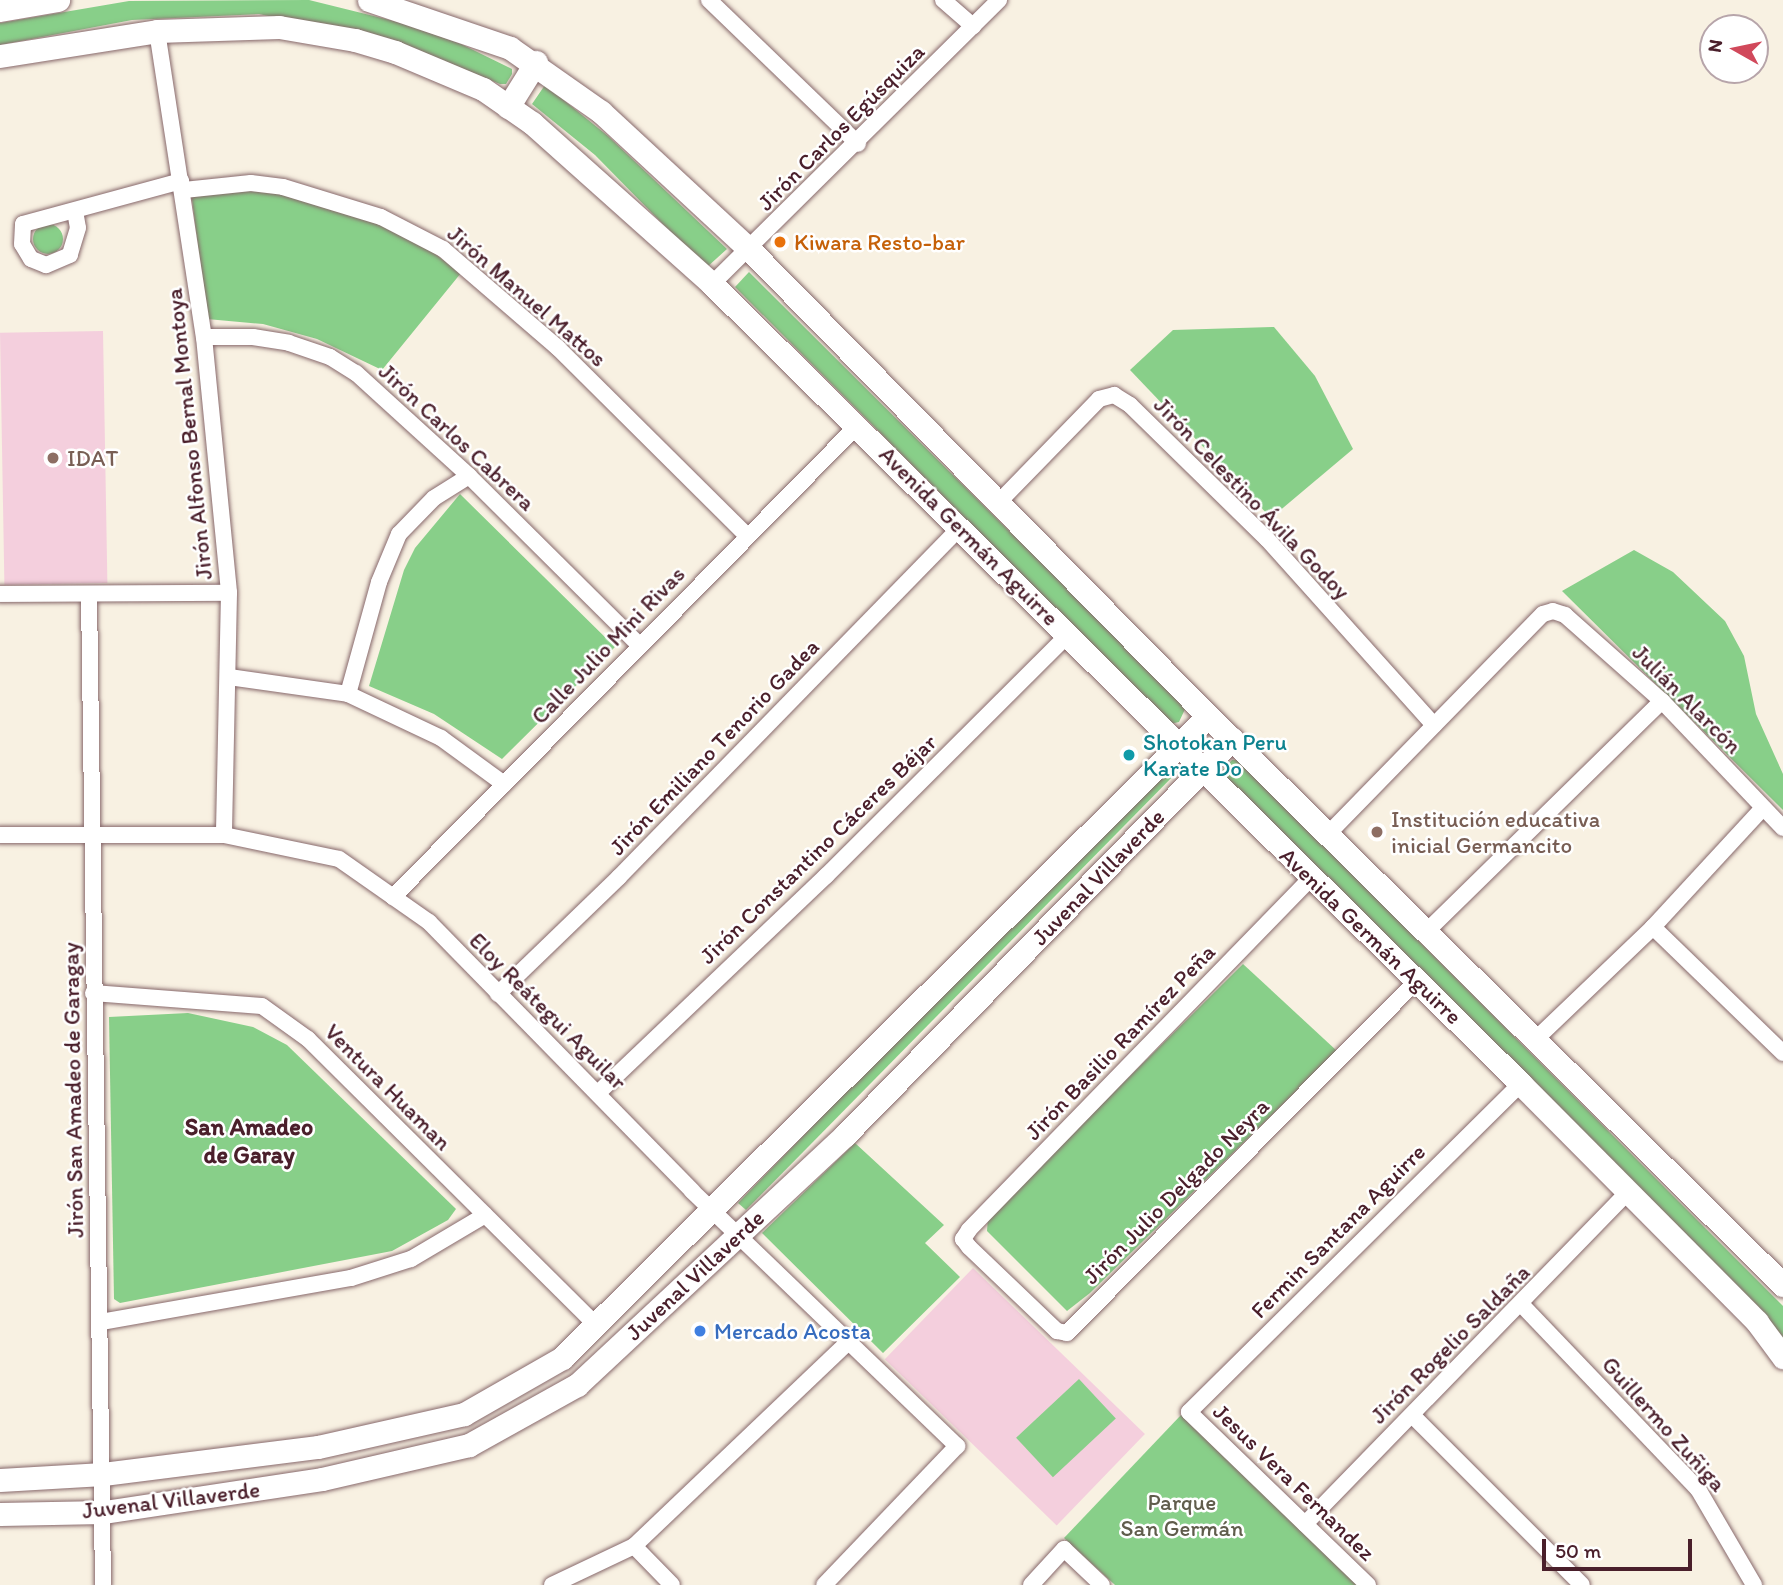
<!DOCTYPE html>
<html>
<head>
<meta charset="utf-8">
<style>
  body { margin:0 }
  #map { position:relative; width:1783px; height:1585px; overflow:hidden; background:#f8f1e2; font-family:Itim,sans-serif }
  div>[style] { position:absolute }
  [style*='--x'] { left:calc(var(--x)*1px); top:calc(var(--y)*1px); width:calc(var(--w)*1px); rotate:calc(var(--a)*1deg) }
  .built>* { inset:0; background:#f4cfdd; transform-origin:0 0 }
  .green>* { inset:0; background:#88cf89; transform-origin:0 0 }
  .round { border-radius:50% }
  .roads { filter:drop-shadow(0 0 2px #87686b) drop-shadow(0 0 2px #87686b) }
  .street>* { height:16px; margin:-8px; padding:0 8px; transform-origin:8px; border-radius:8px; background:#fff }
  .secondary>* { height:23px; margin:-11.5px; padding:0 11.5px; transform-origin:11.5px; border-radius:11.5px; background:#fff }
  .dots>* { width:19px; height:19px; translate:-50% -50%; box-sizing:border-box; border:4px solid #fff; border-radius:50% }
  span { translate:-50% -50%; white-space:nowrap; text-align:center; line-height:1.15; -webkit-text-stroke:5px #fff; paint-order:stroke }
  .street-label { font-size:23px; color:#4a1f2b }
  .food-label { font-size:23px; color:#c56008 }
  .left { translate:0 -50%; text-align:left }
  .education-label { font-size:23px; color:#785e54 }
  .culture-label { font-size:23px; color:#0d838f }
  .shop-label { font-size:23px; color:#366cbe }
  .park-label { font-size:23px; color:#605d4c }
  .neighbourhood-label { font-size:24px; color:#4a1f2b; font-weight:700 }
  .north { position:absolute; left:1699px; top:14px; width:70px; height:70px; box-sizing:border-box; background:#fff; border:2px solid #b7a5aa; border-radius:50%; rotate:279deg; font-size:19px; font-weight:700; line-height:28px; text-align:center; color:#4a1f2b }
  .north::after { content:''; display:block; margin:auto; width:24px; height:32px; background:#d1495b; clip-path:polygon(50% 0,100% 100%,50% 72%,0 100%) }
  .scale { position:absolute; left:1542px; top:1539px; width:150px; height:32px; box-sizing:border-box; border:4px solid #4a1f2b; border-top:0; padding-left:9px; font-size:21px; line-height:24px; white-space:nowrap; color:#4a1f2b; -webkit-text-stroke:5px #fff; paint-order:stroke }
</style>
</head>
<body>
<div id="map">
  <div class="built">
    <div style="left:103px;top:331px;width:252px;height:103px;rotate:89deg"></div>
    <div style="left:973px;top:1268px;width:239px;height:127px;rotate:44deg"></div>
  </div>
  <div class="green">
    <div style="clip-path:polygon(309px 0,406px 24px,461px 44px,512px 69px,512px 74px,506px 84px,500px 84px,399px 43px,259px 14px,132px 20px,0 45px,0 23px,129px 1px)"></div>
    <div style="clip-path:polygon(545px 85px,608px 136px,727px 249px,706px 268px,595px 155px,532px 104px)"></div>
    <div style="clip-path:polygon(233px 188px,279px 193px,355px 213px,412px 237px,461px 273px,382px 370px,317px 339px,263px 324px,207px 319px,191px 191px)"></div>
    <div class="round" style="left:33px;top:224px;width:30px;height:30px"></div>
    <div style="clip-path:polygon(749px 272px,1186px 707px,1179px 722px,1170px 724px,735px 287px)"></div>
    <div style="clip-path:polygon(1274px 327px,1315px 376px,1353px 449px,1271px 518px,1130px 370px,1173px 330px)"></div>
    <div style="clip-path:polygon(460px 494px,615px 647px,502px 759px,434px 714px,369px 686px,404px 570px,415px 548px)"></div>
    <div style="clip-path:polygon(1634px 550px,1673px 572px,1725px 621px,1744px 656px,1756px 714px,1783px 774px,1783px 810px,1562px 591px)"></div>
    <div style="clip-path:polygon(1172px 757px,1182px 767px,746px 1210px,738px 1203px)"></div>
    <div style="clip-path:polygon(1232px 760px,1238px 760px,1783px 1306px,1783px 1339px,1219px 774px)"></div>
    <div style="clip-path:polygon(1243px 964px,1337px 1051px,1090px 1293px,1067px 1311px,987px 1231px,988px 1217px)"></div>
    <div style="clip-path:polygon(188px 1013px,253px 1027px,287px 1045px,456px 1209px,448px 1220px,392px 1251px,120px 1303px,114px 1299px,109px 1017px)"></div>
    <div style="clip-path:polygon(855px 1143px,944px 1225px,925px 1243px,960px 1277px,883px 1353px,762px 1233px)"></div>
    <div style="left:1079px;top:1379px;width:54px;height:86px;rotate:47deg"></div>
    <div style="clip-path:polygon(1181px 1415px,1358px 1585px,1115px 1585px,1064px 1538px)"></div>
  </div>
  <div class="roads">
    <div class="street">
      <div style="--x:709;--y:0;--w:207;--a:44"></div>
      <div style="--x:943;--y:0;--w:40;--a:41"></div>
      <div style="--x:157;--y:31;--w:310;--a:81.3"></div>
      <div style="--x:204;--y:337;--w:257;--a:84.4"></div>
      <div style="--x:229;--y:593;--w:242;--a:91.2"></div>
      <div style="--x:184;--y:190;--w:67;--a:-6"></div>
      <div style="--x:251;--y:183;--w:32;--a:7"></div>
      <div style="--x:283;--y:187;--w:102;--a:17"></div>
      <div style="--x:381;--y:217;--w:70;--a:27.3"></div>
      <div style="--x:443;--y:249;--w:152;--a:40.7"></div>
      <div style="--x:558;--y:348;--w:267;--a:44.8"></div>
      <div style="--x:75;--y:211;--w:17;--a:80"></div>
      <div style="--x:78;--y:228;--w:28;--a:107"></div>
      <div style="--x:70;--y:255;--w:26;--a:157"></div>
      <div style="--x:46;--y:265;--w:16;--a:-158"></div>
      <div style="--x:31;--y:259;--w:17;--a:-121"></div>
      <div style="--x:22;--y:244;--w:20;--a:-87"></div>
      <div style="--x:23;--y:224;--w:164;--a:-15.2"></div>
      <div style="--x:712;--y:284;--w:404;--a:-44.7"></div>
      <div style="--x:204;--y:337;--w:49;--a:0"></div>
      <div style="--x:253;--y:337;--w:36;--a:9"></div>
      <div style="--x:289;--y:343;--w:43;--a:18.9"></div>
      <div style="--x:330;--y:357;--w:31;--a:32"></div>
      <div style="--x:356;--y:373;--w:153;--a:42.3"></div>
      <div style="--x:469;--y:476;--w:241;--a:44.8"></div>
      <div style="--x:998;--y:503;--w:145;--a:-45.8"></div>
      <div style="--x:1099;--y:399;--w:16;--a:-15"></div>
      <div style="--x:1114;--y:395;--w:19;--a:32"></div>
      <div style="--x:1130;--y:405;--w:192;--a:44.4"></div>
      <div style="--x:1267;--y:539;--w:250;--a:48.1"></div>
      <div style="--x:0;--y:594;--w:229;--a:-0.3"></div>
      <div style="--x:89;--y:594;--w:991;--a:89.19"></div>
      <div style="--x:229;--y:677;--w:120;--a:8.1"></div>
      <div style="--x:348;--y:694;--w:103;--a:25.3"></div>
      <div style="--x:441;--y:738;--w:78;--a:36.1"></div>
      <div style="--x:348;--y:694;--w:116;--a:-74.5"></div>
      <div style="--x:379;--y:582;--w:52;--a:-67.4"></div>
      <div style="--x:399;--y:534;--w:50;--a:-45.8"></div>
      <div style="--x:434;--y:498;--w:41;--a:-32.2"></div>
      <div style="--x:1329;--y:833;--w:306;--a:-45.7"></div>
      <div style="--x:1543;--y:614;--w:10;--a:-17"></div>
      <div style="--x:1553;--y:611;--w:13;--a:18"></div>
      <div style="--x:1565;--y:615;--w:130;--a:41.6"></div>
      <div style="--x:1662;--y:701;--w:175;--a:46.4"></div>
      <div style="--x:0;--y:835;--w:224;--a:0"></div>
      <div style="--x:224;--y:835;--w:117;--a:11.8"></div>
      <div style="--x:339;--y:859;--w:110;--a:35"></div>
      <div style="--x:429;--y:922;--w:376;--a:45.6"></div>
      <div style="--x:692;--y:1191;--w:368;--a:43.9"></div>
      <div style="--x:957;--y:1446;--w:192;--a:133.7"></div>
      <div style="--x:1311;--y:878;--w:491;--a:134.2"></div>
      <div style="--x:969;--y:1230;--w:11;--a:124"></div>
      <div style="--x:963;--y:1239;--w:10;--a:53"></div>
      <div style="--x:969;--y:1247;--w:122;--a:43.7"></div>
      <div style="--x:1057;--y:1331;--w:10;--a:11"></div>
      <div style="--x:1067;--y:1333;--w:497;--a:-45.2"></div>
      <div style="--x:393;--y:897;--w:661;--a:-45.43"></div>
      <div style="--x:1653;--y:927;--w:181;--a:44.1"></div>
      <div style="--x:1428;--y:930;--w:327;--a:-44.4"></div>
      <div style="--x:93;--y:993;--w:169;--a:4.4"></div>
      <div style="--x:262;--y:1006;--w:57;--a:35.7"></div>
      <div style="--x:308;--y:1039;--w:407;--a:44.8"></div>
      <div style="--x:498;--y:994;--w:168;--a:-44"></div>
      <div style="--x:619;--y:877;--w:488;--a:-45.7"></div>
      <div style="--x:1537;--y:1038;--w:161;--a:-43.7"></div>
      <div style="--x:1653;--y:927;--w:162;--a:-47.3"></div>
      <div style="--x:598;--y:1093;--w:315;--a:-43.6"></div>
      <div style="--x:826;--y:876;--w:342;--a:-44.9"></div>
      <div style="--x:1522;--y:1305;--w:255;--a:46.3"></div>
      <div style="--x:1698;--y:1489;--w:111;--a:59.7"></div>
      <div style="--x:101;--y:1322;--w:254;--a:-10"></div>
      <div style="--x:351;--y:1278;--w:63;--a:-17.6"></div>
      <div style="--x:411;--y:1259;--w:86;--a:-30.7"></div>
      <div style="--x:1412;--y:1415;--w:240;--a:45"></div>
      <div style="--x:1305;--y:1524;--w:460;--a:-45.8"></div>
      <div style="--x:634;--y:1546;--w:54;--a:45.7"></div>
      <div style="--x:552;--y:1585;--w:91;--a:-25.4"></div>
      <div style="--x:634;--y:1546;--w:296;--a:-43.6"></div>
      <div style="--x:1031;--y:1585;--w:49;--a:-47.5"></div>
      <div style="--x:1064;--y:1549;--w:52;--a:43.5"></div>
      <div style="--x:1368;--y:1585;--w:249;--a:-136"></div>
      <div style="--x:1189;--y:1412;--w:467;--a:-44.7"></div>
    </div>
    <div class="secondary">
      <div style="--x:369;--y:0;--w:149;--a:18.8"></div>
      <div style="--x:510;--y:48;--w:111;--a:35.1"></div>
      <div style="--x:601;--y:112;--w:203;--a:42.8"></div>
      <div style="--x:750;--y:250;--w:653;--a:45.5"></div>
      <div style="--x:1208;--y:716;--w:809;--a:44.7"></div>
      <div style="--x:0;--y:10;--w:59;--a:-9.8"></div>
      <div style="--x:0;--y:56;--w:159;--a:-9"></div>
      <div style="--x:157;--y:31;--w:122;--a:-1.9"></div>
      <div style="--x:279;--y:27;--w:77;--a:9.7"></div>
      <div style="--x:355;--y:40;--w:42;--a:16.7"></div>
      <div style="--x:395;--y:52;--w:95;--a:22.8"></div>
      <div style="--x:483;--y:89;--w:60;--a:34.8"></div>
      <div style="--x:532;--y:123;--w:241;--a:41.8"></div>
      <div style="--x:712;--y:284;--w:1138;--a:44.68"></div>
      <div style="--x:1521;--y:1084;--w:335;--a:45.2"></div>
      <div style="--x:1757;--y:1322;--w:44;--a:53.4"></div>
      <div style="--x:508;--y:107;--w:53;--a:-58.1"></div>
      <div style="--x:0;--y:1480;--w:103;--a:-3.3"></div>
      <div style="--x:103;--y:1474;--w:217;--a:-7.2"></div>
      <div style="--x:318;--y:1447;--w:150;--a:-12.7"></div>
      <div style="--x:464;--y:1414;--w:113;--a:-29.7"></div>
      <div style="--x:562;--y:1358;--w:911;--a:-44.82"></div>
      <div style="--x:0;--y:1514;--w:104;--a:-1.1"></div>
      <div style="--x:104;--y:1512;--w:220;--a:-8.6"></div>
      <div style="--x:322;--y:1479;--w:151;--a:-13"></div>
      <div style="--x:469;--y:1445;--w:124;--a:-29.1"></div>
      <div style="--x:577;--y:1385;--w:367;--a:-43"></div>
      <div style="--x:845;--y:1135;--w:554;--a:-45.66"></div>
    </div>
  </div>
  <div class="dots">
    <div style="left:780px;top:242px;background:#e8710a"></div>
    <div style="left:53px;top:458px;background:#8d6e63"></div>
    <div style="left:1129px;top:755px;background:#0f9aa8"></div>
    <div style="left:1377px;top:832px;background:#8d6e63"></div>
    <div style="left:700px;top:1331px;background:#3f7fe0"></div>
  </div>
  <div class="street-label">
    <span style="left:841px;top:127px;rotate:-45deg">Jirón Carlos Egúsquiza</span>
    <span style="left:527px;top:296px;rotate:41deg">Jirón Manuel Mattos</span>
    <span style="left:189px;top:434px;rotate:-96deg">Jirón Alfonso Bernal Montoya</span>
    <span style="left:457px;top:437px;rotate:43deg">Jirón Carlos Cabrera</span>
    <span style="left:1252px;top:498px;rotate:46deg">Jirón Celestino Ávila Godoy</span>
    <span style="left:969px;top:536px;rotate:45deg">Avenida Germán Aguirre</span>
    <span style="left:608px;top:645px;rotate:-46deg">Calle Julio Mini Rivas</span>
    <span style="left:1687px;top:699px;rotate:45deg">Julián Alarcón</span>
    <span style="left:714px;top:747px;rotate:-46deg">Jirón Emiliano Tenorio Gadea</span>
    <span style="left:818px;top:849px;rotate:-44deg">Jirón Constantino Cáceres Béjar</span>
    <span style="left:1098px;top:877px;rotate:-46deg">Juvenal Villaverde</span>
    <span style="left:1371px;top:936px;rotate:44deg">Avenida Germán Aguirre</span>
    <span style="left:548px;top:1011px;rotate:45deg">Eloy Reátegui Aguilar</span>
    <span style="left:1120px;top:1042px;rotate:-46deg">Jirón Basilio Ramírez Peña</span>
    <span style="left:388px;top:1087px;rotate:45deg">Ventura Huaman</span>
    <span style="left:73px;top:1090px;rotate:-91deg">Jirón San Amadeo de Garagay</span>
    <span style="left:1176px;top:1191px;rotate:-45deg">Jirón Julio Delgado Neyra</span>
    <span style="left:1338px;top:1231px;rotate:-45deg">Fermin Santana Aguirre</span>
    <span style="left:695px;top:1275px;rotate:-43deg">Juvenal Villaverde</span>
    <span style="left:1450px;top:1344px;rotate:-45deg">Jirón Rogelio Saldaña</span>
    <span style="left:1664px;top:1424px;rotate:48deg">Guillermo Zuñiga</span>
    <span style="left:1294px;top:1482px;rotate:44deg">Jesus Vera Fernandez</span>
    <span style="left:171px;top:1500px;rotate:-7deg">Juvenal Villaverde</span>
  </div>
  <div class="food-label">
    <span class="left" style="left:794px;top:242px">Kiwara Resto-bar</span>
  </div>
  <div class="education-label">
    <span class="left" style="left:67px;top:458px">IDAT</span>
    <span class="left" style="left:1391px;top:832px">Institución educativa<br>inicial Germancito</span>
  </div>
  <div class="culture-label">
    <span class="left" style="left:1143px;top:755px">Shotokan Peru<br>Karate Do</span>
  </div>
  <div class="shop-label">
    <span class="left" style="left:714px;top:1331px">Mercado Acosta</span>
  </div>
  <div class="park-label">
    <span style="left:1182px;top:1515px">Parque<br>San Germán</span>
  </div>
  <div class="neighbourhood-label">
    <span style="left:249px;top:1141px">San Amadeo<br>de Garay</span>
  </div>
  <div class="north">N</div>
  <div class="scale">50 m</div>
</div>
</body>
</html>
